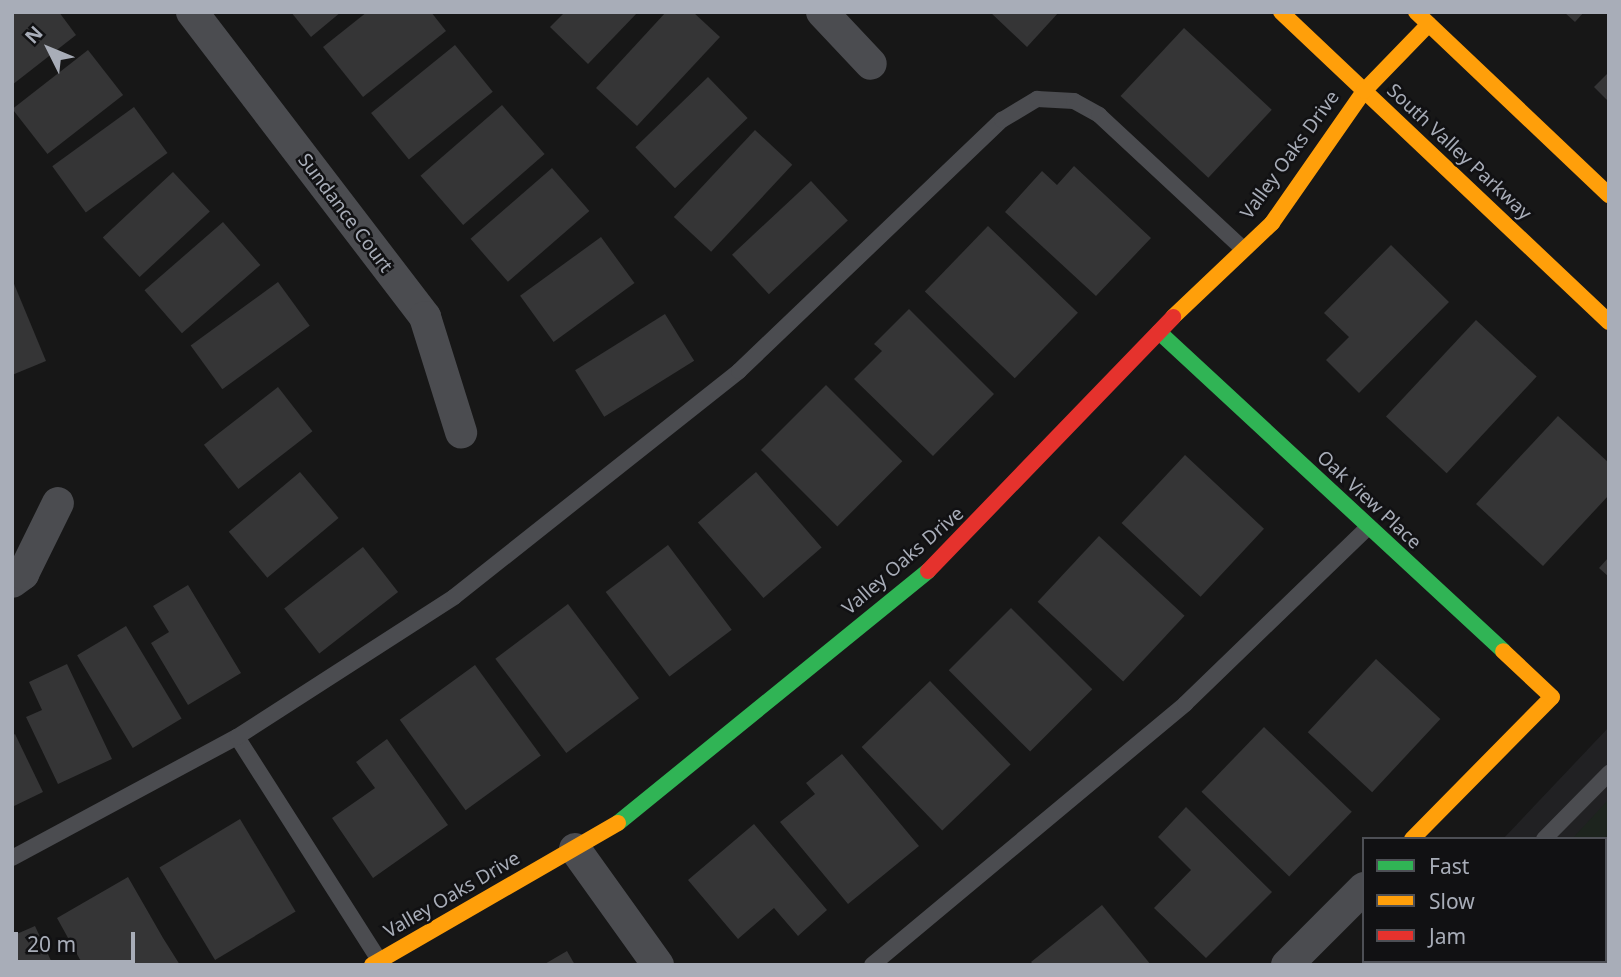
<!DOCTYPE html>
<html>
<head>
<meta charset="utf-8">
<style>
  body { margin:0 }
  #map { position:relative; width:1621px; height:977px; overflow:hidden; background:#171717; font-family:"Noto Sans",sans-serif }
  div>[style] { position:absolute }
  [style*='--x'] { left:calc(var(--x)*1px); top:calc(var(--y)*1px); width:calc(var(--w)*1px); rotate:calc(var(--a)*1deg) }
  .built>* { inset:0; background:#212123 }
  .green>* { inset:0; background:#1d241e }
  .building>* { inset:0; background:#353536; transform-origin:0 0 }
  .lane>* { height:16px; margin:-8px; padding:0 8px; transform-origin:8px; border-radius:8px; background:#4b4c50 }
  .street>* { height:32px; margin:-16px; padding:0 16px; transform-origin:16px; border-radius:16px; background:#4b4c50 }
  .fast>* { height:16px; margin:-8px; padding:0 8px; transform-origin:8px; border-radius:8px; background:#30b455 }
  .slow>* { height:16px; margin:-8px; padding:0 8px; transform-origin:8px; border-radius:8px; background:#ff9f0a }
  .jam>* { height:16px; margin:-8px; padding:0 8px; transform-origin:8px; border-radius:8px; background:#e5322d }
  span { translate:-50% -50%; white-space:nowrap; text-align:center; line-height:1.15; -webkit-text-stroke:5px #111113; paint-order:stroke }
  .street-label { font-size:19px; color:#a8adb8 }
  .frame { position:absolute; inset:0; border:14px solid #a8adb8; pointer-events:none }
  .legend { position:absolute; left:1362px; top:837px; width:245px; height:126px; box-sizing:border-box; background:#111113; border:2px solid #4d4f55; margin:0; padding:9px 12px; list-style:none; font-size:21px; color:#a8adb8 }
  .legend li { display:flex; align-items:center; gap:14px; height:35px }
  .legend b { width:35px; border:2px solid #4d4f55 }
  .north { position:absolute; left:14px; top:14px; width:70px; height:70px; -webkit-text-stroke:5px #111113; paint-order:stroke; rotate:313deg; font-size:19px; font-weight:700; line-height:28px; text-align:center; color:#a8adb8 }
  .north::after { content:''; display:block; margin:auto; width:24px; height:32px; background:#a8adb8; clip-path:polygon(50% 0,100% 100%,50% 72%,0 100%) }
  .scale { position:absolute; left:14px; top:932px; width:121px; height:32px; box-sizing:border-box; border:4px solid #a8adb8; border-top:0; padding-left:9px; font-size:21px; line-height:24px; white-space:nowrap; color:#a8adb8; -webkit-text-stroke:5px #111113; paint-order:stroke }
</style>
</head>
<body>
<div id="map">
  <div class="built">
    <div style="clip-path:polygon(1609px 727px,1609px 965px,1385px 965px,1605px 961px,1605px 839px,1503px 839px)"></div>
  </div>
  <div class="green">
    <div style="clip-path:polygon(1609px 799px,1609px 965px,1452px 965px,1605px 961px,1605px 839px,1572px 839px)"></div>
  </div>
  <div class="building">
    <div style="clip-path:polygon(12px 12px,59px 12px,76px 35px,12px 85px)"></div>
    <div style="clip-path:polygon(291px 12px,341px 12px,311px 37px)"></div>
    <div style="clip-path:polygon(367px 12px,431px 12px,446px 31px,363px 97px,323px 47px)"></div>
    <div style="clip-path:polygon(565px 12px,638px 12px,588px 64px,550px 27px)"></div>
    <div style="clip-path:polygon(666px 12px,693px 12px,720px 37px,637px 126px,596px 88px)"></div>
    <div style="clip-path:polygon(990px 12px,1059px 12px,1027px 47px)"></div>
    <div style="clip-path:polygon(1564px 12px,1584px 12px,1575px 22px)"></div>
    <div style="left:1184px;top:28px;width:120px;height:93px;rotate:43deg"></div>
    <div style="left:455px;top:45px;width:60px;height:108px;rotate:51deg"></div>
    <div style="left:88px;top:50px;width:57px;height:96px;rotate:52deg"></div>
    <div style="clip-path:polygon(1609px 72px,1609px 102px,1594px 87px)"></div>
    <div style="left:708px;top:77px;width:57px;height:101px;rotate:46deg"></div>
    <div style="left:502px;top:105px;width:65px;height:108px;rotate:49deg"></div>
    <div style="left:134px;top:107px;width:57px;height:101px;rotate:54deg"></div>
    <div style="left:755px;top:130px;width:51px;height:119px;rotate:43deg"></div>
    <div style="clip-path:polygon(1074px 166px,1151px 238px,1096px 296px,1005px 212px,1042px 171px,1057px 185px)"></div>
    <div style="left:552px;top:168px;width:57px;height:108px;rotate:49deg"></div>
    <div style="left:173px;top:172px;width:54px;height:96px;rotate:47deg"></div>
    <div style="left:811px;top:181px;width:54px;height:108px;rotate:47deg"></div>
    <div style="left:223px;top:222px;width:57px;height:104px;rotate:49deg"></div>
    <div style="left:988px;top:226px;width:125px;height:91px;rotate:44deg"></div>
    <div style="left:601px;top:237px;width:57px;height:100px;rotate:54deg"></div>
    <div style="clip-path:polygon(1391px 245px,1449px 302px,1359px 393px,1326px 360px,1349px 337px,1324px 313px)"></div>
    <div style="clip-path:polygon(12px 279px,46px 361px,12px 375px)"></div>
    <div style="left:278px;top:282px;width:54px;height:108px;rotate:54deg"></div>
    <div style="clip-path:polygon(909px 309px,994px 394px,933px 456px,854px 379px,882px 351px,874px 344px)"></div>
    <div style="left:665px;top:314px;width:55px;height:106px;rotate:58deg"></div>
    <div style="left:1476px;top:320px;width:83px;height:132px;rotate:43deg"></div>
    <div style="left:826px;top:385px;width:108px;height:92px;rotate:45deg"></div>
    <div style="left:278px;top:387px;width:56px;height:94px;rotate:52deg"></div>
    <div style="clip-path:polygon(1558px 416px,1609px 463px,1609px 495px,1543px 566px,1476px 504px)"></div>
    <div style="left:1185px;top:455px;width:108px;height:93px;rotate:43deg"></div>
    <div style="left:300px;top:472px;width:60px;height:93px;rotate:50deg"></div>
    <div style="left:756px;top:472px;width:100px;height:77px;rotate:49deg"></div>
    <div style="left:1099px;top:536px;width:117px;height:90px;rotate:43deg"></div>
    <div style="left:668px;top:545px;width:106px;height:78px;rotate:53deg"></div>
    <div style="left:363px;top:547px;width:57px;height:100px;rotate:52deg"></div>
    <div style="clip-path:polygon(1609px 557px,1609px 577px,1599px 568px)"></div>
    <div style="clip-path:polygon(188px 585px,241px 673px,188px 705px,151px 643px,169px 632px,153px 606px)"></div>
    <div style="left:568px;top:604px;width:118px;height:91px;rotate:53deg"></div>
    <div style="left:1011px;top:608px;width:115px;height:88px;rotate:45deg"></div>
    <div style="left:126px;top:626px;width:108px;height:57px;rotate:59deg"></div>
    <div style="left:1376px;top:659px;width:88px;height:100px;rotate:43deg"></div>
    <div style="clip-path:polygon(67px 664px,112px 759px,58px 784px,26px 717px,42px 710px,29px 682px)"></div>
    <div style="left:475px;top:665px;width:112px;height:93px;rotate:54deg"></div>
    <div style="left:930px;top:681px;width:116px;height:95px;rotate:46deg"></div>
    <div style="left:1264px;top:727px;width:122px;height:90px;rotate:44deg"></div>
    <div style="clip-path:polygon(15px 734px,43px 792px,12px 807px,12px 736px)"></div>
    <div style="clip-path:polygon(387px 739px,448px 825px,373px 878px,332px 818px,375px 788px,356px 762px)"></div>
    <div style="clip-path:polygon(842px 754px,919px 846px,848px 904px,780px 822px,815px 794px,806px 783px)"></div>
    <div style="clip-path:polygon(1186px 807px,1272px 892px,1206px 958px,1154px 908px,1191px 870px,1158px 837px)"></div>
    <div style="left:240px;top:819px;width:108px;height:94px;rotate:59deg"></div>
    <div style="clip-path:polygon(754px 824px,827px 910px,798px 936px,774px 908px,738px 939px,688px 880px)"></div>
    <div style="clip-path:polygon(128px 877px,163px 938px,180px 965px,83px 965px,57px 918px)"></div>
    <div style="clip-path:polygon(1102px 905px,1151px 965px,1034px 965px,1031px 962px)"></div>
    <div style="clip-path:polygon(35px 926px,53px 965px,12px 965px,12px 936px)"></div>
    <div style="clip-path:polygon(567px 951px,575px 965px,543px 965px)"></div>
  </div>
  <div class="lane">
    <div style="--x:237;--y:737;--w:264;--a:57.5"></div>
    <div style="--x:1544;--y:839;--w:93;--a:-45.4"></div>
    <div style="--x:12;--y:858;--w:255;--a:-28.3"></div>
    <div style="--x:237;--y:737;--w:258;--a:-32.8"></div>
    <div style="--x:454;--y:597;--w:364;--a:-38.4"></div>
    <div style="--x:739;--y:371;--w:364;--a:-43.7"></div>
    <div style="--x:1002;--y:120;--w:41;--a:-31"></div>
    <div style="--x:1037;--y:99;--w:37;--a:3"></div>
    <div style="--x:1074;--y:101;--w:29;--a:29"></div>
    <div style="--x:1099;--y:115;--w:197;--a:42.9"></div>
    <div style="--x:872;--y:965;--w:408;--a:-39.8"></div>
    <div style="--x:1185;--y:704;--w:253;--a:-44"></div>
    <div style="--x:1422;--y:965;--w:5;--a:-53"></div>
  </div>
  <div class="street">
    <div style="--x:192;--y:12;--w:384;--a:52.6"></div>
    <div style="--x:425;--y:317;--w:121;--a:72.6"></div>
    <div style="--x:822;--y:12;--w:71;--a:46.7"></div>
    <div style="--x:12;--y:582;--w:14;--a:-36"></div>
    <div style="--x:23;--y:574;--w:79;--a:-63.8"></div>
    <div style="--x:575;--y:849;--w:143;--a:54.4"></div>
    <div style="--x:1287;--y:965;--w:109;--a:-45"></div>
  </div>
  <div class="fast">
    <div style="--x:1159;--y:332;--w:469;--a:42.8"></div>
    <div style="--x:618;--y:823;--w:400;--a:-39.1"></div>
  </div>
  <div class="slow">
    <div style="--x:1281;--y:12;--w:451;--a:43.4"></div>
    <div style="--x:1416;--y:12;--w:266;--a:43.5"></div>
    <div style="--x:1173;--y:317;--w:137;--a:-43.5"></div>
    <div style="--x:1272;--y:223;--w:161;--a:-55.1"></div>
    <div style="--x:1364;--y:91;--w:93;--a:-45.9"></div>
    <div style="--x:1412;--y:839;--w:199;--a:-45.4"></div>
    <div style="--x:1552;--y:697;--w:67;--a:-136.8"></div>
    <div style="--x:372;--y:965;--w:284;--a:-30"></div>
  </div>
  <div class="jam">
    <div style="--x:928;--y:571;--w:353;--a:-46"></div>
  </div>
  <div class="street-label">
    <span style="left:1459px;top:152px;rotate:43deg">South Valley Parkway</span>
    <span style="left:1290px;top:155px;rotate:-54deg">Valley Oaks Drive</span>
    <span style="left:345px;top:213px;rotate:53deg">Sundance Court</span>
    <span style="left:1369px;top:500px;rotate:43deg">Oak View Place</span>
    <span style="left:903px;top:561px;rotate:-41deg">Valley Oaks Drive</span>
    <span style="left:452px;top:895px;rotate:-30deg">Valley Oaks Drive</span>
  </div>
  <div class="frame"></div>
  <ul class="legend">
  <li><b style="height:9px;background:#30b455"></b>Fast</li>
  <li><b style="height:9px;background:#ff9f0a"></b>Slow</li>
  <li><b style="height:9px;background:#e5322d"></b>Jam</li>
  </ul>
  <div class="north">N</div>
  <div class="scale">20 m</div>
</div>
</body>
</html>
